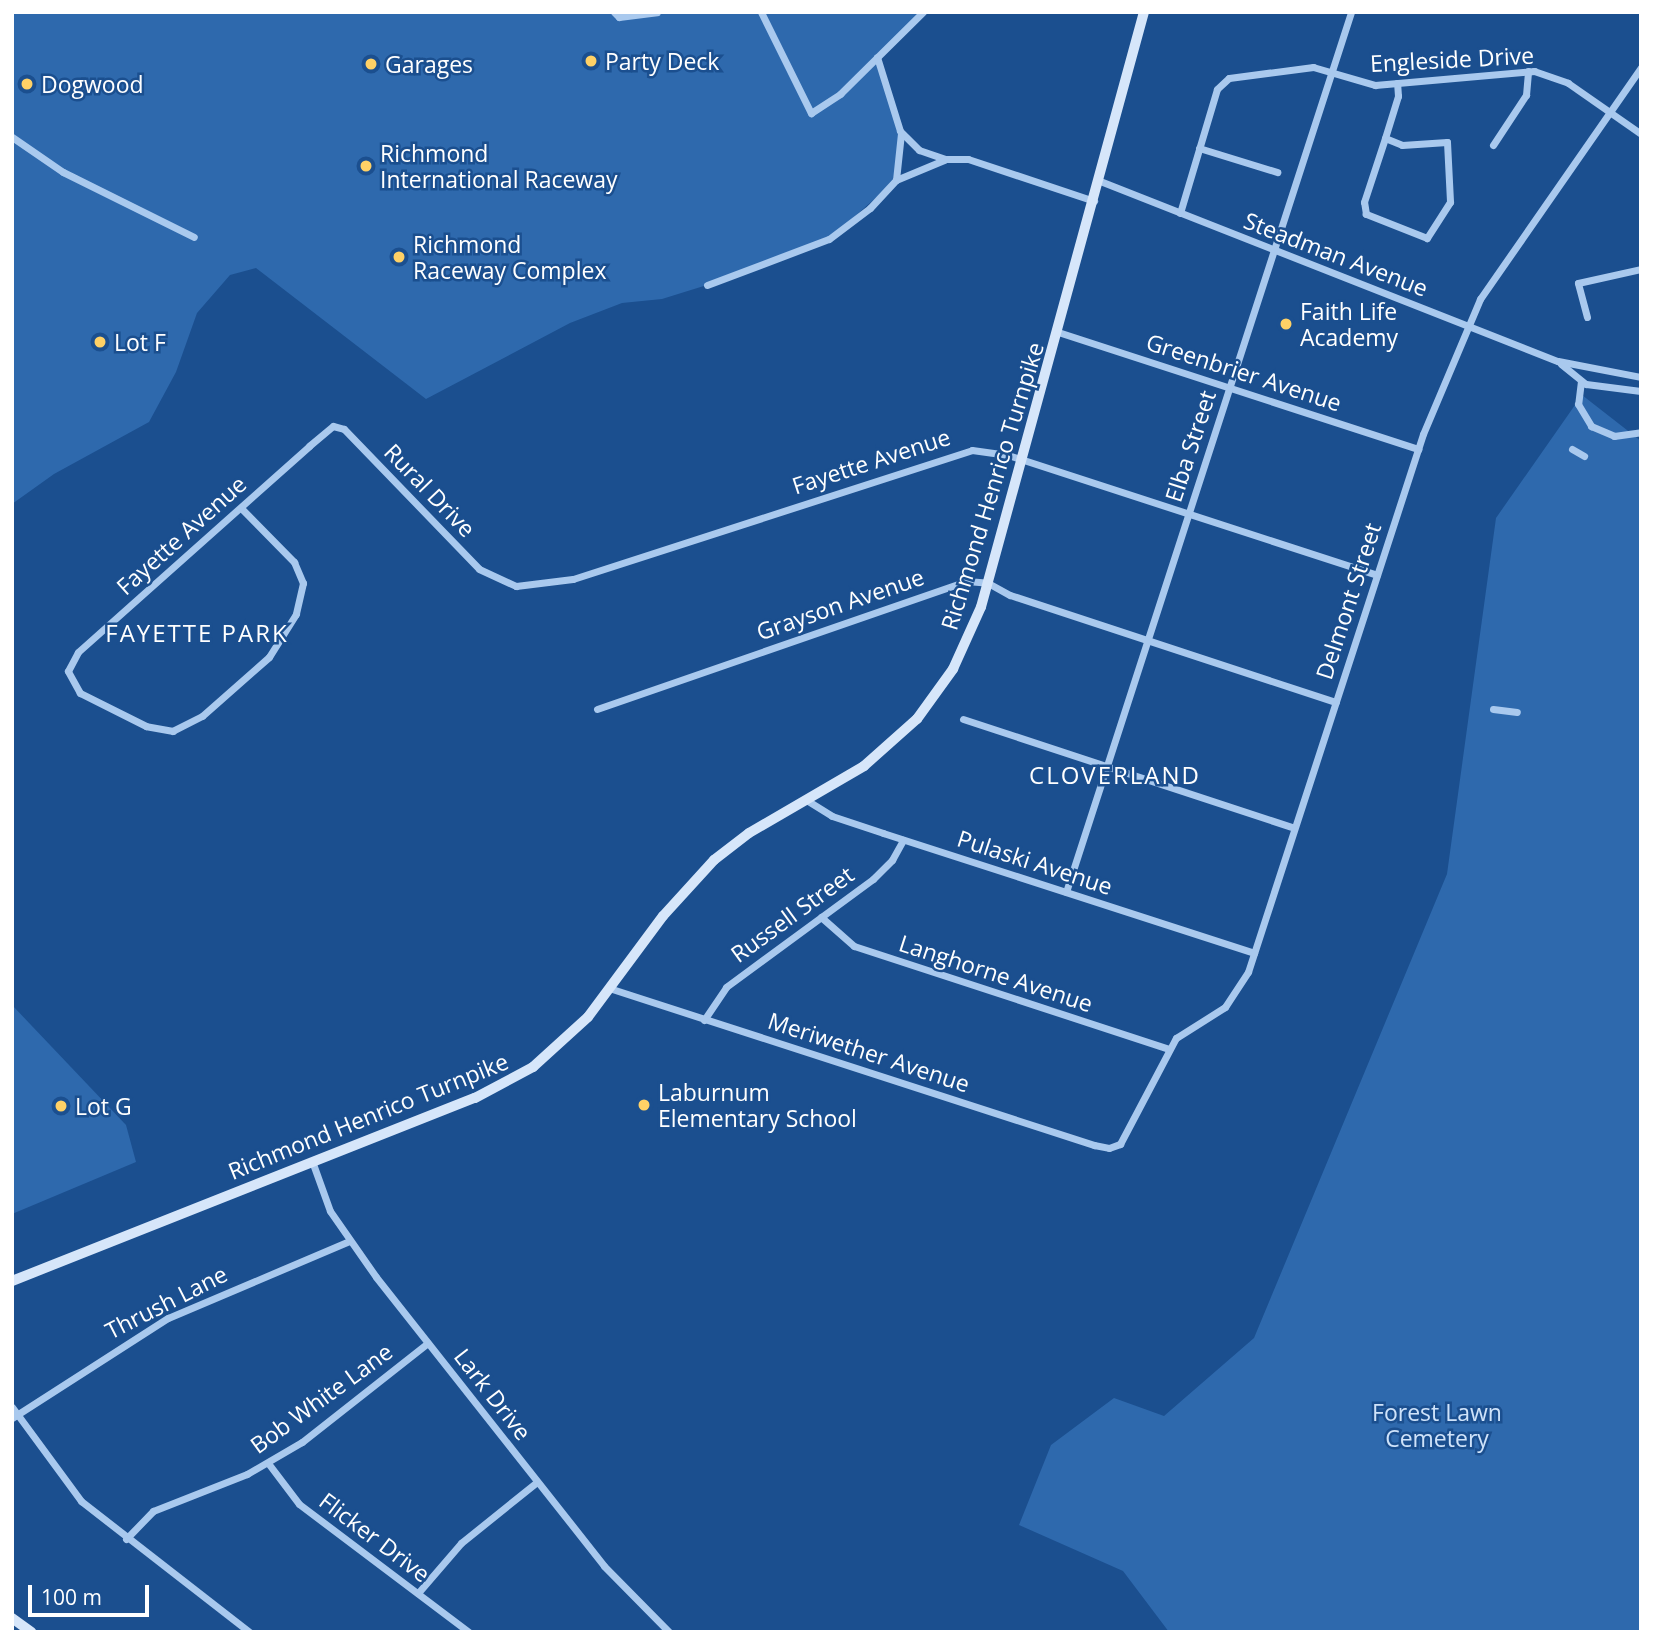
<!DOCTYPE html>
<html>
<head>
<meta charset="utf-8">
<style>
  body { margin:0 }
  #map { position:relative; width:1653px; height:1644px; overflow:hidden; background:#1b4f8f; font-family:"Open Sans",sans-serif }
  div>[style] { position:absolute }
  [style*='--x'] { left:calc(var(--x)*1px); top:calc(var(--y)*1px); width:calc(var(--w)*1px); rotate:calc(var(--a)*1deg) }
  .green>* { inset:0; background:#2e69ad }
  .street>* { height:7px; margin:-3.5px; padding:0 3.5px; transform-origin:3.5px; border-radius:3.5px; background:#a9c9ee }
  .secondary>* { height:10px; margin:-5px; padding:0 5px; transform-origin:5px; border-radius:5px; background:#d6e6fa }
  .dots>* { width:19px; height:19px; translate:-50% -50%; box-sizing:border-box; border:4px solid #1b4f8f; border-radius:50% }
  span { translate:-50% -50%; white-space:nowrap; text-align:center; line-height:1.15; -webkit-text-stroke:5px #1b4f8f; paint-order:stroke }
  .street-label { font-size:23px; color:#fff }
  .poi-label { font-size:23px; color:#fff }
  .left { translate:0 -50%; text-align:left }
  .park-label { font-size:23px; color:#cfe3fa }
  .neighbourhood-label { font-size:24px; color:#fff; letter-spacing:2px }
  .frame { position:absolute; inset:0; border:14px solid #fff; pointer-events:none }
  .scale { position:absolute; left:28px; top:1585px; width:121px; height:32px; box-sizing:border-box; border:4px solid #fff; border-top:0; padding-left:9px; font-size:21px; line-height:24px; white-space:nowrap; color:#fff; -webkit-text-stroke:5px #1b4f8f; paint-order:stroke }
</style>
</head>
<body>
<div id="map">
  <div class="green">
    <div style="clip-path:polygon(12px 12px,923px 12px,877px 57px,900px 131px,896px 180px,829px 239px,707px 285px,662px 299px,622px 303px,570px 323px,426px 399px,256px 268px,230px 275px,197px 313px,176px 372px,149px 422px,54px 474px,12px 504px)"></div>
    <div style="clip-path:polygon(1582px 395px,1641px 441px,1641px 1632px,1169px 1632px,1123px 1571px,1019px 1525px,1051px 1445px,1114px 1398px,1164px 1416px,1254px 1338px,1447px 874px,1496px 518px)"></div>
    <div style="clip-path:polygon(12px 1005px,126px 1125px,136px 1162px,12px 1214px)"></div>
  </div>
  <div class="street">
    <div style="--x:614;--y:12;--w:7;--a:45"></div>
    <div style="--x:619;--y:17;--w:38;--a:-7"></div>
    <div style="--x:761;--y:12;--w:113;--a:63.7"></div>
    <div style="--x:811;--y:113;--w:35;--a:-33"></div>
    <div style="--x:840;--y:94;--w:117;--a:-44.7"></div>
    <div style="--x:877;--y:57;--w:77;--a:72.7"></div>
    <div style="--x:900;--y:131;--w:27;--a:45"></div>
    <div style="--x:919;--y:150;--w:28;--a:19"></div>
    <div style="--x:945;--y:159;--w:23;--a:0"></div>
    <div style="--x:968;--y:159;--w:133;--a:18.4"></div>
    <div style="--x:12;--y:137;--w:62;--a:34.5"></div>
    <div style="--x:63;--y:172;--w:146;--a:26.4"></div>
    <div style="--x:1385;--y:138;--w:18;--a:22"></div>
    <div style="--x:1402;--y:145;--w:45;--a:-3.8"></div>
    <div style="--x:1447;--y:142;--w:60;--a:87.1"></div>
    <div style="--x:1450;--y:202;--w:43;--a:122.6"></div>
    <div style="--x:1427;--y:238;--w:66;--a:-158.5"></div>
    <div style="--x:1366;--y:214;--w:12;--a:-99"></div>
    <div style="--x:1364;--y:202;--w:67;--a:-71.8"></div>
    <div style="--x:1385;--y:138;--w:44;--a:-72.8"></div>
    <div style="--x:1398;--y:96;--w:13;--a:-94"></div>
    <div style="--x:1493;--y:145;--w:60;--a:-56.6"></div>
    <div style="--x:1526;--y:95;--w:24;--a:-85"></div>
    <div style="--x:1199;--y:148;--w:82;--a:17.1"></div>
    <div style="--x:896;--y:180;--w:47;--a:-83.9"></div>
    <div style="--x:1100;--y:181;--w:492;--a:21.5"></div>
    <div style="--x:1558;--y:361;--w:85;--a:10.9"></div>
    <div style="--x:1180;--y:213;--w:129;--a:-73.4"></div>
    <div style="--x:1217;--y:89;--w:16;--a:-43"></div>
    <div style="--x:1229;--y:78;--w:85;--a:-7.5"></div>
    <div style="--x:1313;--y:67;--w:65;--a:16.2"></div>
    <div style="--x:1375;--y:85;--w:160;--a:-5"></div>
    <div style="--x:1534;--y:71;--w:36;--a:19"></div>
    <div style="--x:1568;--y:83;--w:89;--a:34.9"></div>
    <div style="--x:707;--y:285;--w:130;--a:-20.7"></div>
    <div style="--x:829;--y:239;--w:51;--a:-37.1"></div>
    <div style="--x:870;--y:208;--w:38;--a:-47"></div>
    <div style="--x:896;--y:180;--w:52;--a:-22.6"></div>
    <div style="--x:1587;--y:317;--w:35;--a:-105"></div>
    <div style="--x:1578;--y:283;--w:65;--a:-12.5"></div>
    <div style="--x:1058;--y:332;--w:379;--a:18"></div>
    <div style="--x:1561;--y:364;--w:32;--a:39"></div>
    <div style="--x:1586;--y:384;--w:55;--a:7.3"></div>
    <div style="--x:1581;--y:381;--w:23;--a:97"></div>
    <div style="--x:1578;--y:404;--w:26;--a:59"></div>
    <div style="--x:1591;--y:426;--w:25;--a:23"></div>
    <div style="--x:1614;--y:436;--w:27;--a:-8"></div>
    <div style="--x:1572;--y:449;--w:14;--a:30"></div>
    <div style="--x:241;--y:508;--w:76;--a:45.5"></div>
    <div style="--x:294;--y:562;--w:23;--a:67"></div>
    <div style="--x:303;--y:583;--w:32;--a:103"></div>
    <div style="--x:296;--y:614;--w:51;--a:122.1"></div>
    <div style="--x:269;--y:657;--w:89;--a:138.6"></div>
    <div style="--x:202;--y:716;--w:33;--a:153"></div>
    <div style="--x:173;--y:731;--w:27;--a:-170"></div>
    <div style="--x:146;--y:726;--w:74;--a:-153.4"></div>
    <div style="--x:80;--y:693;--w:25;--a:-119"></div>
    <div style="--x:68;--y:671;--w:21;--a:-62"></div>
    <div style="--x:78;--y:652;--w:310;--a:-41.7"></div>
    <div style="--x:309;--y:446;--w:31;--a:-40"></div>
    <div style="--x:333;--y:426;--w:11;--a:15"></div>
    <div style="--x:344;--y:429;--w:194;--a:46"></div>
    <div style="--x:479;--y:569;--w:41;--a:24.7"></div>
    <div style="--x:516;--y:586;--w:57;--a:-7"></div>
    <div style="--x:573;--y:579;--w:419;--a:-17.9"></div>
    <div style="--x:972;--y:450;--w:36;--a:8"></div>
    <div style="--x:1008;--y:455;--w:388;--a:18"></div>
    <div style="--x:597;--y:709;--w:392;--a:-19.1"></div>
    <div style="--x:967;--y:581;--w:21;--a:5"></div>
    <div style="--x:988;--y:583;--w:25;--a:29"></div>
    <div style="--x:1010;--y:595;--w:343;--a:18.2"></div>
    <div style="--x:1493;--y:709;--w:24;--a:7"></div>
    <div style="--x:963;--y:719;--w:348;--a:18.2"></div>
    <div style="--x:808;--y:801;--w:28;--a:32"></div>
    <div style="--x:832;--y:816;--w:54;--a:18.4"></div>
    <div style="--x:883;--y:833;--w:390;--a:17.9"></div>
    <div style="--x:1066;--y:892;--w:925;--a:-72.05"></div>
    <div style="--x:821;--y:917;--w:44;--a:41.3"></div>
    <div style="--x:854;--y:946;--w:331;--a:18.1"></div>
    <div style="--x:612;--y:989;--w:507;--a:17.93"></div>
    <div style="--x:1094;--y:1145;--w:15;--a:11"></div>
    <div style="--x:1109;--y:1148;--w:12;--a:-20"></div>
    <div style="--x:1120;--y:1144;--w:120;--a:-62.2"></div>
    <div style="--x:1176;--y:1038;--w:58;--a:-32.3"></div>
    <div style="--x:1225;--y:1007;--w:42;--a:-56.7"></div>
    <div style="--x:1248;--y:972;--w:566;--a:-71.98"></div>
    <div style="--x:1423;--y:434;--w:147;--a:-67.1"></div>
    <div style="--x:1480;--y:299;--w:282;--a:-55.2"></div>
    <div style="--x:704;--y:1020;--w:40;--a:-56"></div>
    <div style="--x:726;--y:987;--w:182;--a:-36.3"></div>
    <div style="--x:873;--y:879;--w:27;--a:-45"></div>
    <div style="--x:892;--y:860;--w:23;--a:-61"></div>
    <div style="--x:312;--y:1161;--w:53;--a:70.2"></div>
    <div style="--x:330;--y:1211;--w:80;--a:55.1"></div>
    <div style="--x:376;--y:1277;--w:368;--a:51.7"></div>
    <div style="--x:604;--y:1566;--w:93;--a:45.4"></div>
    <div style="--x:12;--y:1407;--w:117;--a:53.7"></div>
    <div style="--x:81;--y:1501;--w:213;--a:37.9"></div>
    <div style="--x:12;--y:1418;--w:185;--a:-32.7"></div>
    <div style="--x:168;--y:1318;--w:197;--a:-23"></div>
    <div style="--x:268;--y:1463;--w:51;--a:52.9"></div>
    <div style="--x:299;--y:1504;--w:213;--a:37"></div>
    <div style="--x:126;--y:1539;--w:39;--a:-46"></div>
    <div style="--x:153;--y:1511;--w:101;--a:-21.5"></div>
    <div style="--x:247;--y:1474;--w:64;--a:-30.2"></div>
    <div style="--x:302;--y:1442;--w:160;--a:-38.2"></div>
    <div style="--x:418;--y:1593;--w:66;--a:-49.3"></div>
    <div style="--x:461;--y:1543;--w:97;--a:-38.8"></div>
  </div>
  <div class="secondary">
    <div style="--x:12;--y:1281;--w:498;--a:-21.6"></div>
    <div style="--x:475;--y:1098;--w:66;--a:-28.1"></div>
    <div style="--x:533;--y:1067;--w:74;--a:-42.3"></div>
    <div style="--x:588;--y:1017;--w:126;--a:-53.4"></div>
    <div style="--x:663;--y:916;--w:76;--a:-47.7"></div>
    <div style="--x:714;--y:860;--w:44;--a:-37.6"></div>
    <div style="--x:749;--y:833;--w:133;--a:-30.2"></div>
    <div style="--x:864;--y:766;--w:71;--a:-41.6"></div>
    <div style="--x:917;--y:719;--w:62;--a:-54.2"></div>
    <div style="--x:953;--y:669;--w:68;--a:-65.7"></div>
    <div style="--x:981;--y:607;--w:617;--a:-74.68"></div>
    <div style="--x:12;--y:1618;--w:24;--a:36"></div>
  </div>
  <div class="dots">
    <div style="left:591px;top:61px;background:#ffd166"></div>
    <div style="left:371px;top:64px;background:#ffd166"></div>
    <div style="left:27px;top:84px;background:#ffd166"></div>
    <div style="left:366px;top:166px;background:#ffd166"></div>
    <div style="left:399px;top:257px;background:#ffd166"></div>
    <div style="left:1286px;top:324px;background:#ffd166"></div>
    <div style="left:100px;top:342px;background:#ffd166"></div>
    <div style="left:644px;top:1105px;background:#ffd166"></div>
    <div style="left:61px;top:1106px;background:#ffd166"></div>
  </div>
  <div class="street-label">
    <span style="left:1452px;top:59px;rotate:-3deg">Engleside Drive</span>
    <span style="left:1336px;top:254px;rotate:21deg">Steadman Avenue</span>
    <span style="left:1244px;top:372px;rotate:18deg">Greenbrier Avenue</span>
    <span style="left:1190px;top:446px;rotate:-72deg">Elba Street</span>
    <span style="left:871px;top:461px;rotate:-18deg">Fayette Avenue</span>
    <span style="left:992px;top:486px;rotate:-73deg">Richmond Henrico Turnpike</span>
    <span style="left:430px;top:490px;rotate:46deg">Rural Drive</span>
    <span style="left:181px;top:535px;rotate:-42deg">Fayette Avenue</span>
    <span style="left:1348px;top:601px;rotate:-72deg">Delmont Street</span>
    <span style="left:840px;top:604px;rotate:-19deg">Grayson Avenue</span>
    <span style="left:1035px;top:862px;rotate:18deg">Pulaski Avenue</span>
    <span style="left:792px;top:914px;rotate:-36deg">Russell Street</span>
    <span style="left:996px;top:973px;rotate:18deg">Langhorne Avenue</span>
    <span style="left:869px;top:1052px;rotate:18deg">Meriwether Avenue</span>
    <span style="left:368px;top:1116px;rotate:-22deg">Richmond Henrico Turnpike</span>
    <span style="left:166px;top:1302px;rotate:-27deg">Thrush Lane</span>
    <span style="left:493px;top:1394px;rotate:52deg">Lark Drive</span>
    <span style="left:321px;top:1398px;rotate:-36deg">Bob White Lane</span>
    <span style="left:375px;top:1537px;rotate:37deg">Flicker Drive</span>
  </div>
  <div class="poi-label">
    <span class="left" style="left:605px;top:61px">Party Deck</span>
    <span class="left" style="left:385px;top:64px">Garages</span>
    <span class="left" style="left:41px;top:84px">Dogwood</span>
    <span class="left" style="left:380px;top:166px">Richmond<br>International Raceway</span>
    <span class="left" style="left:413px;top:257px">Richmond<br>Raceway Complex</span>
    <span class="left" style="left:1300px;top:324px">Faith Life<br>Academy</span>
    <span class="left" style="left:114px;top:342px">Lot F</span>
    <span class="left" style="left:658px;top:1105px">Laburnum<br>Elementary School</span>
    <span class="left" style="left:75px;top:1106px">Lot G</span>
  </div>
  <div class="park-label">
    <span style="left:1437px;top:1425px">Forest Lawn<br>Cemetery</span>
  </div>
  <div class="neighbourhood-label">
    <span style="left:197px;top:633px">FAYETTE PARK</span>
    <span style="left:1115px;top:775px">CLOVERLAND</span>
  </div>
  <div class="frame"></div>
  <div class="scale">100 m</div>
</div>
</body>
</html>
